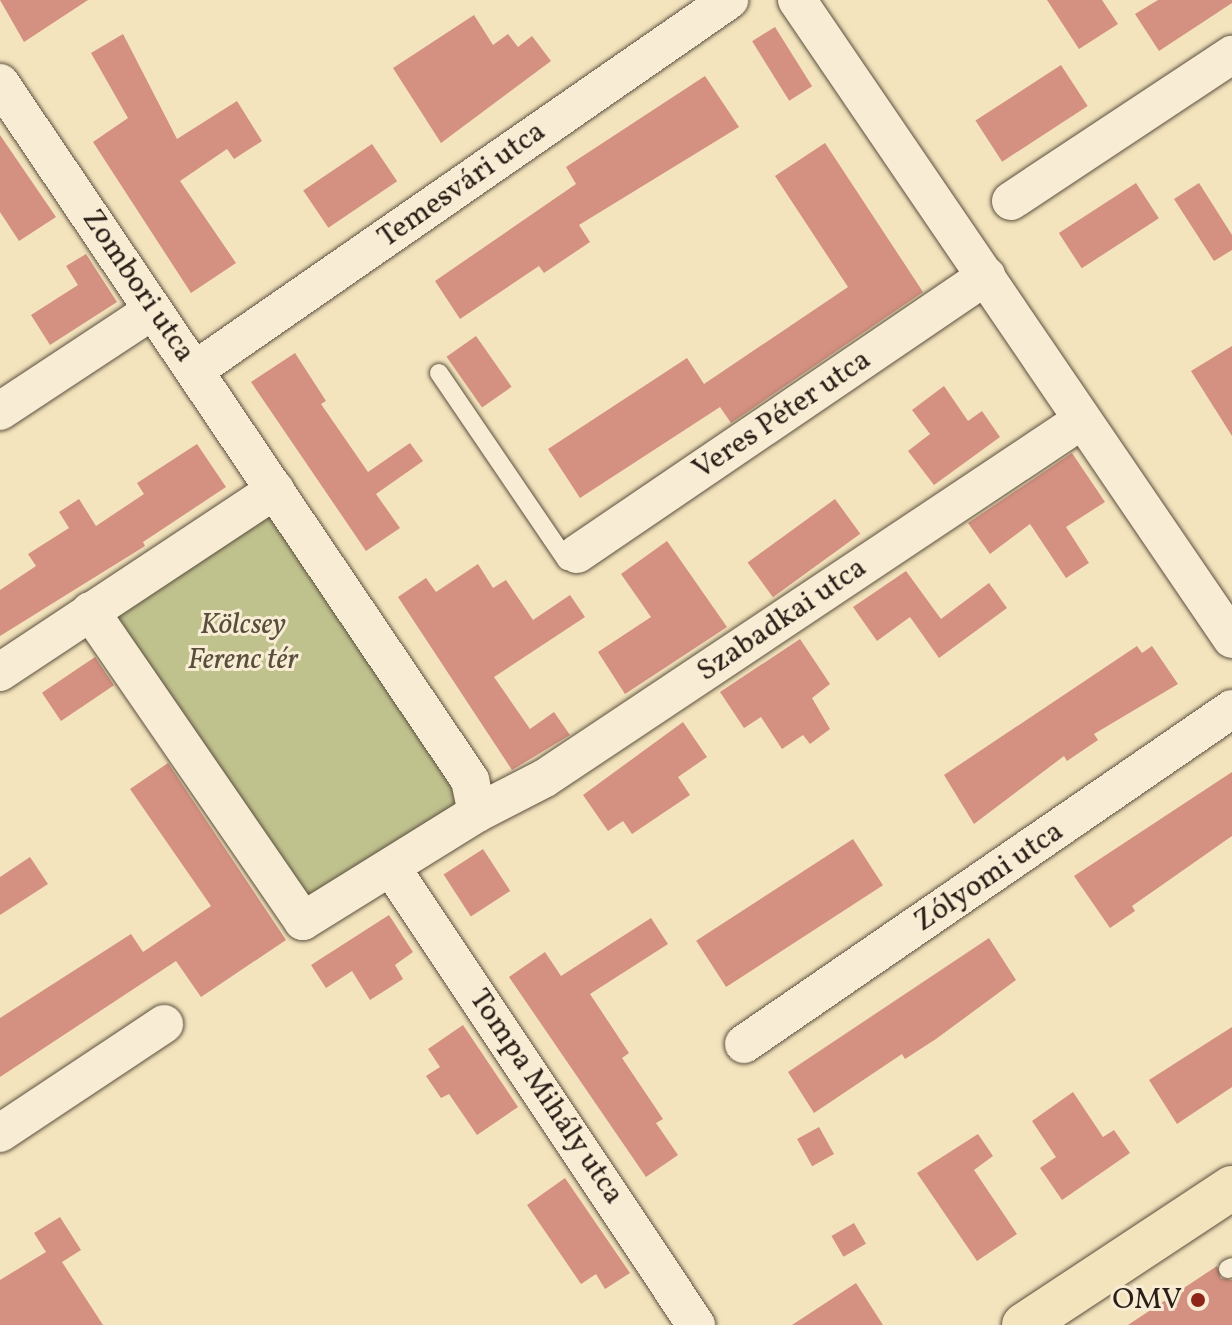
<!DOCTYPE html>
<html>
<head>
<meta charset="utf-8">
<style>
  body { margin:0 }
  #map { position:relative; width:1232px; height:1325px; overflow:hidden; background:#f4e4bd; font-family:Vollkorn,serif }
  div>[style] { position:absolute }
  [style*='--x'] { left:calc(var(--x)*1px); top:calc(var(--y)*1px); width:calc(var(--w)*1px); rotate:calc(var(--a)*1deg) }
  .green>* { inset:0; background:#c0c28e }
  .building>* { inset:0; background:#d49080; transform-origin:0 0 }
  .roads { filter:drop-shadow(0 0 2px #5c5040) drop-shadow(0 0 2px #5c5040) }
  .lane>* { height:18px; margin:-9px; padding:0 9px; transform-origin:9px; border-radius:9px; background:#f8edd4 }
  .street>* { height:38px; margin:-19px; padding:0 19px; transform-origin:19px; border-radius:19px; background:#f8edd4 }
  .primary>* { height:44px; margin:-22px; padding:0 22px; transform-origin:22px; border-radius:22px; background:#f4e4bd }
  .dots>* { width:22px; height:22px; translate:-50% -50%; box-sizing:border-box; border:4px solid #f8edd4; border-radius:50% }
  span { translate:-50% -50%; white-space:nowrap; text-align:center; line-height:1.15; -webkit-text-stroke:6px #f8edd4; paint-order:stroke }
  .street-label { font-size:30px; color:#2a1e17 }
  .park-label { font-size:30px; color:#574f3b; font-style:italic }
  .poi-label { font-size:30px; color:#2a1e17 }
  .right { translate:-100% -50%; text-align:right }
</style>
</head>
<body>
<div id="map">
  <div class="green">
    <div style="clip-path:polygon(275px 490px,458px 782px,462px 811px,303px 921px,90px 611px)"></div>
  </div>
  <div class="building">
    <div style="clip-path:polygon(0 0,88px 0,24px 42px)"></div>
    <div style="clip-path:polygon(1047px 0,1102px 0,1118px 24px,1079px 49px)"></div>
    <div style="clip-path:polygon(1158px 0,1232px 0,1232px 3px,1159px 51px,1135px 14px)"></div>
    <div style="clip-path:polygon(474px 15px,493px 45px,508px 34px,518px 47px,532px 36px,551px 61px,441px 143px,393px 68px)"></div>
    <div style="left:775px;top:27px;width:70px;height:27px;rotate:58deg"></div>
    <div style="clip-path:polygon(123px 34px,177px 139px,237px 101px,262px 141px,234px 159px,227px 149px,180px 181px,236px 263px,191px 293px,93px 142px,128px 118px,91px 53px)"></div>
    <div style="left:1061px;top:65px;width:49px;height:102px;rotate:57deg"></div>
    <div style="clip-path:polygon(705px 76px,739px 127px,579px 225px,590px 242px,544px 273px,539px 266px,460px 319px,435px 281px,576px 184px,566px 167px)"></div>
    <div style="clip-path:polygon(0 135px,56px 217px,19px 241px,0 212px)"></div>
    <div style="clip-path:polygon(825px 143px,923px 292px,731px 423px,720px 407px,580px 498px,548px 449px,687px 358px,704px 384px,848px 287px,775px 176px)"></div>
    <div style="left:372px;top:144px;width:45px;height:83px;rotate:56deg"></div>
    <div style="left:1136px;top:183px;width:42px;height:92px;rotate:57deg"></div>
    <div style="clip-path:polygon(1199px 183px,1232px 235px,1232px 250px,1214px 261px,1174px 199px)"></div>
    <div style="clip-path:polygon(86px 254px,117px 302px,50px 345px,31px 315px,78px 285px,66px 266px)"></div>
    <div style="left:476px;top:336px;width:62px;height:36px;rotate:55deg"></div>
    <div style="clip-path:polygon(1232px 346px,1232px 436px,1191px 371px)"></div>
    <div style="clip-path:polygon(295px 353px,326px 401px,321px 404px,368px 472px,410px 443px,423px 461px,376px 494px,400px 528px,366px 551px,251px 382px)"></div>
    <div style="clip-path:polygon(944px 386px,968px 421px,982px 411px,1000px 437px,934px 485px,908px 451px,930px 434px,912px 410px)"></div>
    <div style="clip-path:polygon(197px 444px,226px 487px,143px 542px,145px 546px,0 636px,0 590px,36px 566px,28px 554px,69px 528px,59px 512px,79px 499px,96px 526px,144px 494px,137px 483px)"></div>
    <div style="clip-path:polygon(1072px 453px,1105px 502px,1066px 527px,1089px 563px,1066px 578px,1030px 524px,990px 554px,968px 523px)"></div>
    <div style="left:835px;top:499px;width:43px;height:108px;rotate:54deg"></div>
    <div style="clip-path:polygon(667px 541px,727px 627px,625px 694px,598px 652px,651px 617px,621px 574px)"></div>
    <div style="clip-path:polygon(478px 564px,493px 588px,506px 580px,533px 620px,570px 595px,585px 617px,494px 677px,530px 729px,554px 712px,570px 735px,512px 770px,398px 597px,426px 578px,436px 592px)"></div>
    <div style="clip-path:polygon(906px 571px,941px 619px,989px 583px,1007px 608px,939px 658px,910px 617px,877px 641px,853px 607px)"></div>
    <div style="clip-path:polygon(800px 639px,830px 684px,812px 698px,830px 729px,810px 744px,803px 735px,782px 749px,761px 717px,744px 728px,720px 692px)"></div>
    <div style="clip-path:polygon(1137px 646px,1142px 653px,1152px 646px,1178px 684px,1094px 734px,1098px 740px,1067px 761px,1064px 756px,974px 824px,944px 775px)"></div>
    <div style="left:95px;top:657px;width:34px;height:64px;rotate:56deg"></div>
    <div style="clip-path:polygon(683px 722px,707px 757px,678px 777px,690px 795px,632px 834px,623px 821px,608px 831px,583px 795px)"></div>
    <div style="clip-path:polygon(168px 763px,286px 940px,201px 997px,176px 961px,0 1077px,0 1018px,131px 934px,143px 952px,211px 906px,130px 789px)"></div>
    <div style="clip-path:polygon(1232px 772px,1232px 836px,1132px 906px,1135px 911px,1110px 928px,1074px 876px)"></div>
    <div style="left:853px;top:839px;width:55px;height:187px;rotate:57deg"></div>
    <div style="left:483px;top:849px;width:50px;height:47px;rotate:57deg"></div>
    <div style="clip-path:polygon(30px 857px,48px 884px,0 915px,0 877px)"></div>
    <div style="clip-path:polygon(389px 915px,413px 952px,395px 965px,403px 979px,370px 1000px,352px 971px,326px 988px,311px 965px)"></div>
    <div style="clip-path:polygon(651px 918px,668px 944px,590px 994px,629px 1053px,622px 1058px,663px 1119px,656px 1123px,678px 1155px,646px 1177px,509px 977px,545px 952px,561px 976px)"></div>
    <div style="clip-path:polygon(989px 938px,1016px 980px,936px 1039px,905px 1059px,902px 1054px,814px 1113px,788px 1072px)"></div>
    <div style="clip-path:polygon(463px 1025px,518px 1107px,477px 1135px,449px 1094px,441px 1098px,426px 1076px,440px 1067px,428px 1049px)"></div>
    <div style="clip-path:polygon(1232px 1027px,1232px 1087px,1177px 1124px,1149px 1080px)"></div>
    <div style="clip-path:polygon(1073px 1092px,1103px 1137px,1114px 1130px,1130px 1153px,1062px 1200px,1040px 1168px,1056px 1157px,1032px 1121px)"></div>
    <div style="left:819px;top:1127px;width:31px;height:25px;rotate:61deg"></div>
    <div style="clip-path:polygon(978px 1134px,993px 1156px,974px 1170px,1017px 1234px,977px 1261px,917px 1173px)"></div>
    <div style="clip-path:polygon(565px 1178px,630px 1273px,605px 1289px,596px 1274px,581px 1284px,527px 1205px)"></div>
    <div style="clip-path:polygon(60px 1217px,81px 1250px,62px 1262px,103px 1325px,0 1325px,0 1280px,46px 1252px,34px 1233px)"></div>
    <div style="left:854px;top:1223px;width:24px;height:26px;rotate:60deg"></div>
    <div style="clip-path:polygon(1217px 1266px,1221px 1278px,1232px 1280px,1232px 1325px,1128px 1325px)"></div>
    <div style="clip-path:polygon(856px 1283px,883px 1325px,792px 1325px)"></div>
  </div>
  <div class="roads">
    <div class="lane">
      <div style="--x:439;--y:373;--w:227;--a:55.8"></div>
      <div style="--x:567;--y:561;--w:9;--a:-32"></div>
      <div style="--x:1228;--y:1269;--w:4;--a:-27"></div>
    </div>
    <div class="street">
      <div style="--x:797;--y:0;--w:773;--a:55.75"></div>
      <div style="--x:0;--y:83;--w:841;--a:56.01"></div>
      <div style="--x:470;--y:780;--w:34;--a:78"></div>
      <div style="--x:477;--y:813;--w:205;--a:148.2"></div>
      <div style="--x:303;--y:921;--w:376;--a:-124.5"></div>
      <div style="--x:1011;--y:201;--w:265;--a:-33.5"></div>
      <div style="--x:195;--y:370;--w:650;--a:-34.72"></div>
      <div style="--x:0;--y:411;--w:183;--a:-33.4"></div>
      <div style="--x:577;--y:554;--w:495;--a:-34.2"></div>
      <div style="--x:0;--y:672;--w:330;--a:-33.5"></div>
      <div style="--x:477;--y:813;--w:76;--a:-27.2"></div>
      <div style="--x:545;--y:778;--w:645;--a:-33.69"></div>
      <div style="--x:393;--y:870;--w:547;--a:56.34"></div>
      <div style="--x:744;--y:1044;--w:592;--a:-34.47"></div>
      <div style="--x:0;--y:1133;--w:197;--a:-33.6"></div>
    </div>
    <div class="primary">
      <div style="--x:1024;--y:1325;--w:249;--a:-33.4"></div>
    </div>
  </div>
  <div class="dots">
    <div style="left:1198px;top:1300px;background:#8f2418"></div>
  </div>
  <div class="street-label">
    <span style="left:462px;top:185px;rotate:-35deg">Temesvári utca</span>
    <span style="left:138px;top:286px;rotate:56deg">Zombori utca</span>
    <span style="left:782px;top:415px;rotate:-34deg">Veres Péter utca</span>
    <span style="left:782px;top:620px;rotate:-34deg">Szabadkai utca</span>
    <span style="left:989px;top:877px;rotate:-34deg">Zólyomi utca</span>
    <span style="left:546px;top:1097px;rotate:56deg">Tompa Mihály utca</span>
  </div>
  <div class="park-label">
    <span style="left:243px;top:642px">Kölcsey<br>Ferenc tér</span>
  </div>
  <div class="poi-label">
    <span class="right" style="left:1182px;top:1300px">OMV</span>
  </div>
</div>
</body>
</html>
